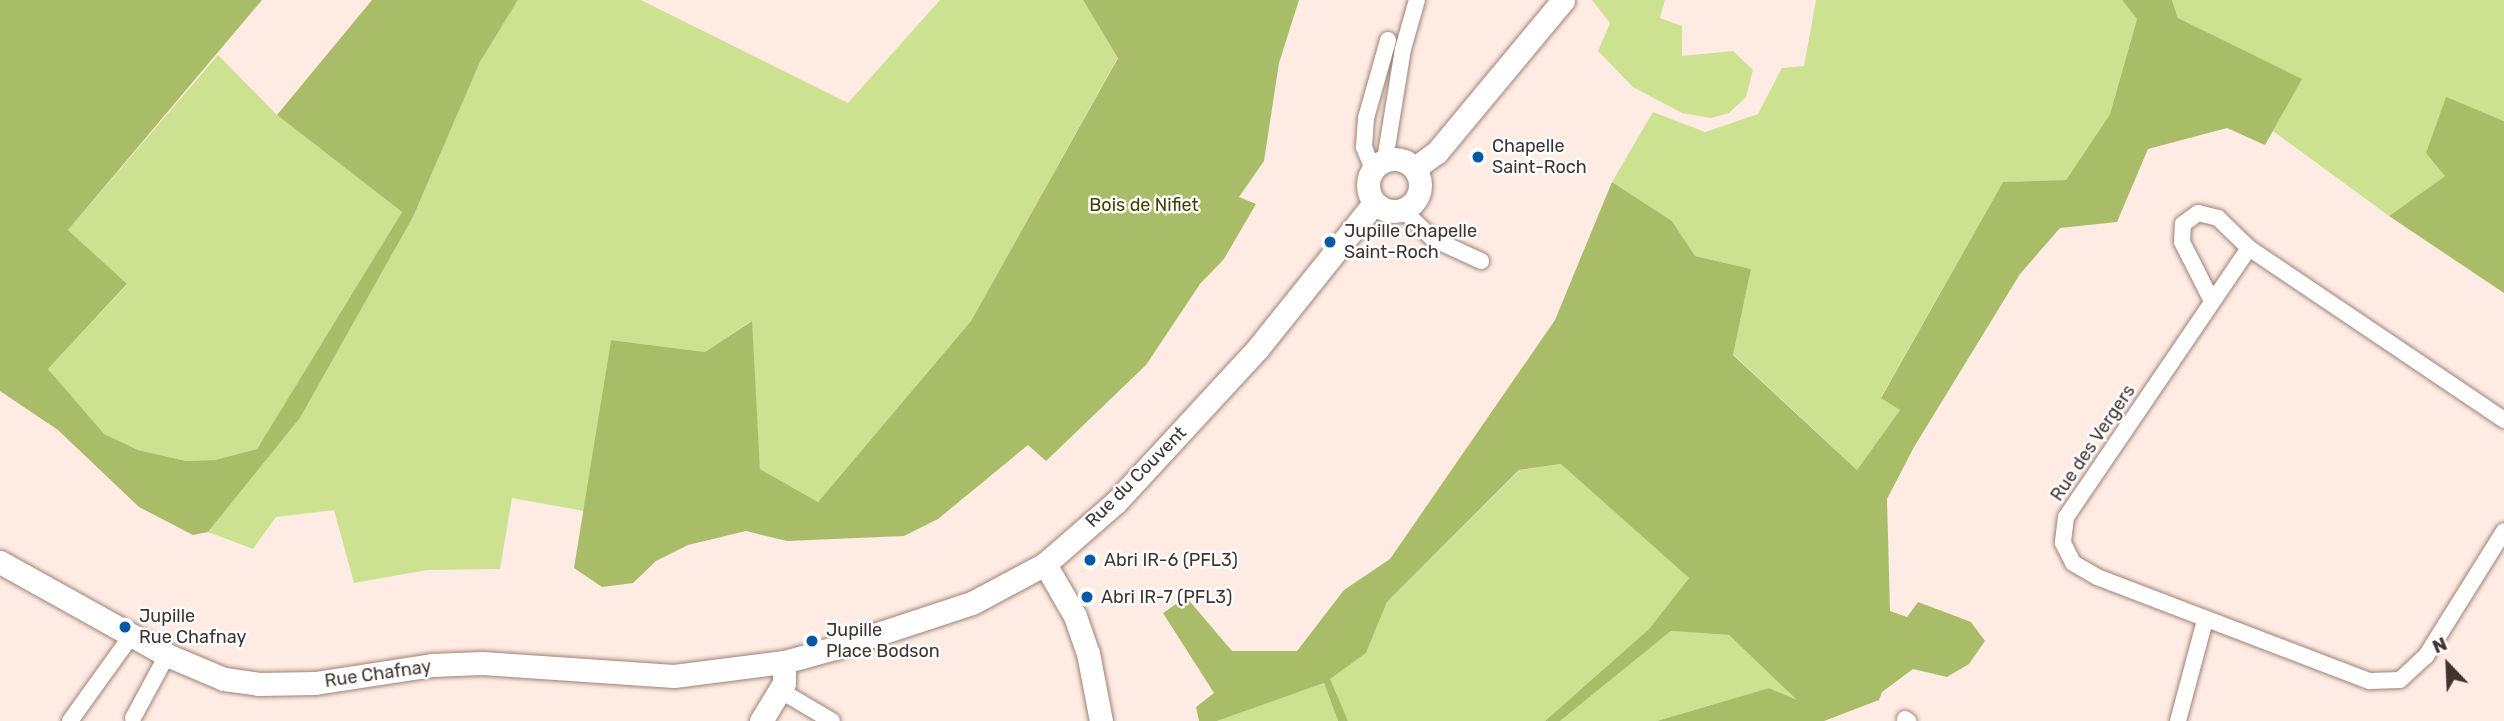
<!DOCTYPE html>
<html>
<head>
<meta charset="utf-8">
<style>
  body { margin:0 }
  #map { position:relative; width:2504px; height:721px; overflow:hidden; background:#feebe3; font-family:Rubik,sans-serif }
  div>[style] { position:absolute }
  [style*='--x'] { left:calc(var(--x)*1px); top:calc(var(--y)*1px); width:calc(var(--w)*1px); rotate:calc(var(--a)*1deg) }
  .green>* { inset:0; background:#cde291 }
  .forest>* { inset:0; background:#a9bd68 }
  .roads { filter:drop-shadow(0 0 2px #9d8275) drop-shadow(0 0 2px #9d8275) }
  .street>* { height:16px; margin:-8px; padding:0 8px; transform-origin:8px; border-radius:8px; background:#fff }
  .secondary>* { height:23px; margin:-11.5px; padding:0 11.5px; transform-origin:11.5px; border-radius:11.5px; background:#fff }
  .secondary>.ring { margin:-11.5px; padding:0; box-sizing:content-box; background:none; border:23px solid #fff; border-radius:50% }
  .dots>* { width:19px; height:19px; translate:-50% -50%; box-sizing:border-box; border:4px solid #fff; border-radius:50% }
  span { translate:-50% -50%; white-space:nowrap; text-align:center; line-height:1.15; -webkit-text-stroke:5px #fff; paint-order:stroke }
  .poi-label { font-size:18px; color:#40342f }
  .left { translate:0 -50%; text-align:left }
  .park-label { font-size:18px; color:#394502 }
  .street-label { font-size:18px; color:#40342f }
  .north { position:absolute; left:2413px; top:630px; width:70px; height:70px; -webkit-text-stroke:5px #fff; paint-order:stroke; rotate:337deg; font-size:19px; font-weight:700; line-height:28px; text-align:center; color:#40342f }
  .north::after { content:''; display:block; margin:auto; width:24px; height:32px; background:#40342f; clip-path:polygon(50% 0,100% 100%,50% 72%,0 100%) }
</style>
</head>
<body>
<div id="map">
  <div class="green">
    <div style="clip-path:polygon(518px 0,641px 0,848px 103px,940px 0,1083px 0,1118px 57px,971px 321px,818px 502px,760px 469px,751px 321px,705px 352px,611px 340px,584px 511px,512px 498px,500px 569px,427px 570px,354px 583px,334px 510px,276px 517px,253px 549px,208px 532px,300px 418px,413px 217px,480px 62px)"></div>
    <div style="clip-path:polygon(1592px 0,1665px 0,1660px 18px,1682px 26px,1682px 56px,1733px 51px,1753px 70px,1746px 97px,1729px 113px,1711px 118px,1682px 113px,1633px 87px,1598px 51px,1610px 23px)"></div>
    <div style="clip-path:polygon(1816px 0,2122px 0,2137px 19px,2110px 114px,2066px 180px,2003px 182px,1881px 397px,1900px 410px,1857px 470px,1733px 354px,1751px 269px,1695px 256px,1672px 221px,1612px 182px,1653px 112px,1705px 132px,1758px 114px,1782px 68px,1804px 66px)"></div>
    <div style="clip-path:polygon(2172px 0,2504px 0,2504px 121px,2446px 98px,2445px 176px,2389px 216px,2273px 131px,2301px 79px,2178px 18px)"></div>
    <div style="clip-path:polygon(218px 55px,277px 115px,402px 212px,257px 449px,215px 460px,186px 461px,138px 450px,103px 434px,48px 369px,127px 285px,68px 230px)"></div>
    <div style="clip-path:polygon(1562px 464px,1689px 578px,1649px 629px,1545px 721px,1348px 721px,1329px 679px,1366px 653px,1387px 602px,1520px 470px)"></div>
    <div style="clip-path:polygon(1671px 631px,1729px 635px,1799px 701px,1769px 688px,1657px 721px,1560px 721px)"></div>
    <div style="clip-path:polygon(1324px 683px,1338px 721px,1217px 721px)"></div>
  </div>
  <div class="forest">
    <div style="clip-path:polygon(0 0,262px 0,68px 230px,127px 284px,48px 369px,104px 434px,138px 450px,186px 461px,215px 460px,257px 449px,402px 212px,277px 115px,372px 0,518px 0,480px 62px,413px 217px,300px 418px,208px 532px,193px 535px,139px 507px,58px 430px,0 391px)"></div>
    <div style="clip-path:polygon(1083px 0,1299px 0,1279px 63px,1264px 161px,1239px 197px,1256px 204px,1224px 259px,1200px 284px,1146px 365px,1046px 461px,1028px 445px,938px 519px,904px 536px,787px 541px,746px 531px,688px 545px,656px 561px,633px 583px,602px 587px,574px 568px,611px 340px,705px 352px,752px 321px,760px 469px,818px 502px,971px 321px,1118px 58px)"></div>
    <div style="clip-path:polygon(2122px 0,2172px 0,2178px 18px,2302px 79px,2265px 145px,2227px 128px,2148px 149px,2117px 222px,2060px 228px,2020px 274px,1914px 447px,1887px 499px,1890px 611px,1907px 617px,1918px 602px,1971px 622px,1985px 641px,1969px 664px,1947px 677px,1913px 669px,1882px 692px,1879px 700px,1824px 721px,1657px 721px,1769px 688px,1797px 700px,1729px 635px,1671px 631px,1560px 721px,1545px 721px,1649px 629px,1689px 578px,1561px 464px,1519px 470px,1387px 602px,1366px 653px,1330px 679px,1348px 721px,1338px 721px,1324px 683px,1217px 721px,1199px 721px,1196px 707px,1214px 693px,1163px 613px,1186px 597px,1232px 651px,1297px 651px,1344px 590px,1390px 559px,1555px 320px,1612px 182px,1672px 221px,1695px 256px,1751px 269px,1733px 355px,1857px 470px,1900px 410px,1881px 398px,2003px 182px,2066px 180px,2110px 114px,2137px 19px)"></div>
    <div style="clip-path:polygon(2446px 97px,2504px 121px,2504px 293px,2389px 216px,2445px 176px,2426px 153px)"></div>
  </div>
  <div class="roads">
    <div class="street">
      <div style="--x:1385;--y:160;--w:112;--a:-80.8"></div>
      <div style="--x:1403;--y:49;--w:51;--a:-74.1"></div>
      <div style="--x:1372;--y:167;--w:22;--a:-112"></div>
      <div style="--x:1364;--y:147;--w:29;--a:-86"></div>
      <div style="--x:1366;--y:118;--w:81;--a:-74.2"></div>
      <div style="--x:1404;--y:211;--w:40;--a:44"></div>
      <div style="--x:1433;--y:239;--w:53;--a:24.6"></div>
      <div style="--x:2212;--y:301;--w:66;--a:-117"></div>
      <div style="--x:2182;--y:242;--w:18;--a:-87"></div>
      <div style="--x:2183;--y:224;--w:19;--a:-36"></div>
      <div style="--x:2198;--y:213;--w:21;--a:14"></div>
      <div style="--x:2218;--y:218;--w:43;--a:44.1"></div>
      <div style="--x:2504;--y:420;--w:308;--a:-146"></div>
      <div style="--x:2249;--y:248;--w:325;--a:124.2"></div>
      <div style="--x:2066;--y:517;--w:26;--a:97"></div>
      <div style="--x:2063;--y:543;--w:22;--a:63"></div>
      <div style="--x:2073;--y:563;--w:28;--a:30"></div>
      <div style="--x:2097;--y:577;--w:292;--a:20.9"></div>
      <div style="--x:2370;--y:681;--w:30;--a:-2"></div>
      <div style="--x:2400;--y:680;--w:35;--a:-43"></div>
      <div style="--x:2426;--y:656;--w:147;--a:-58"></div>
      <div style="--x:781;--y:691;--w:59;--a:30.5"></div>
      <div style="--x:133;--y:718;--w:72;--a:-61.6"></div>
      <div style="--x:1905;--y:719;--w:4;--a:34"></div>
      <div style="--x:70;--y:721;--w:105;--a:-54.3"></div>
      <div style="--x:2178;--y:721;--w:105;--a:-75"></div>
    </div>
    <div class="secondary">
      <div class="ring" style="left:1368px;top:159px;width:29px;height:29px"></div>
      <div style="--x:1415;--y:168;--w:27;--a:-36"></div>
      <div style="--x:1437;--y:152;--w:197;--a:-50.3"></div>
      <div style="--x:0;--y:562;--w:191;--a:29.1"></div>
      <div style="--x:167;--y:655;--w:62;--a:22.8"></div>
      <div style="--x:224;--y:679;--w:34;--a:8"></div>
      <div style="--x:258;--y:684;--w:57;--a:-1"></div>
      <div style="--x:315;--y:683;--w:118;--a:-8.7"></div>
      <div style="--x:432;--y:665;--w:50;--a:-2.3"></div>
      <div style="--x:482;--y:663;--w:192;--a:3.9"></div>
      <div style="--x:674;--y:676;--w:111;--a:-7.3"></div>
      <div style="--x:784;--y:662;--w:53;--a:-15.4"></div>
      <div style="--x:835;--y:648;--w:144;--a:-18.2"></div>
      <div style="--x:972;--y:603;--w:83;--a:-28.1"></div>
      <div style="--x:1045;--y:564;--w:94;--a:-41.1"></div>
      <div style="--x:1116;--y:502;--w:209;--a:-47.3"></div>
      <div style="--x:1258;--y:348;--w:186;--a:-51.3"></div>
      <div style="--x:1045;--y:564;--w:60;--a:60"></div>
      <div style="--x:1075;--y:616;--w:39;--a:71"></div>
      <div style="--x:1088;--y:653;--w:69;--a:79.2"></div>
      <div style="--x:761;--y:721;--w:44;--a:-58.8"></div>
      <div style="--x:784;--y:683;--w:21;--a:-90"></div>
    </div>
  </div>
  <div class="dots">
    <div style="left:1478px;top:157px;background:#0558a6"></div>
    <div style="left:1330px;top:242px;background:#0558a6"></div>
    <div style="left:1090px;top:560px;background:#0558a6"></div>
    <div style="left:1087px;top:597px;background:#0558a6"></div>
    <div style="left:125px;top:627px;background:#0558a6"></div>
    <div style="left:812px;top:641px;background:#0558a6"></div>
  </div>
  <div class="poi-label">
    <span class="left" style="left:1492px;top:157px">Chapelle<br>Saint-Roch</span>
    <span class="left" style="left:1344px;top:242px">Jupille Chapelle<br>Saint-Roch</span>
    <span class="left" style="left:1104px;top:560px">Abri IR-6 (PFL3)</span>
    <span class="left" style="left:1101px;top:597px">Abri IR-7 (PFL3)</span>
    <span class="left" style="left:139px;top:627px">Jupille<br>Rue Chafnay</span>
    <span class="left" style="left:826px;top:641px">Jupille<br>Place Bodson</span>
  </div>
  <div class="park-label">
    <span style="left:1144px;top:205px">Bois de Nifiet</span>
  </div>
  <div class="street-label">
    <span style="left:2093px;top:443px;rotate:-56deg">Rue des Vergers</span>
    <span style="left:1136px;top:477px;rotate:-45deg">Rue du Couvent</span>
    <span style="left:378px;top:674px;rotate:-8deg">Rue Chafnay</span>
  </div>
  <div class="north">N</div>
</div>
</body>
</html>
